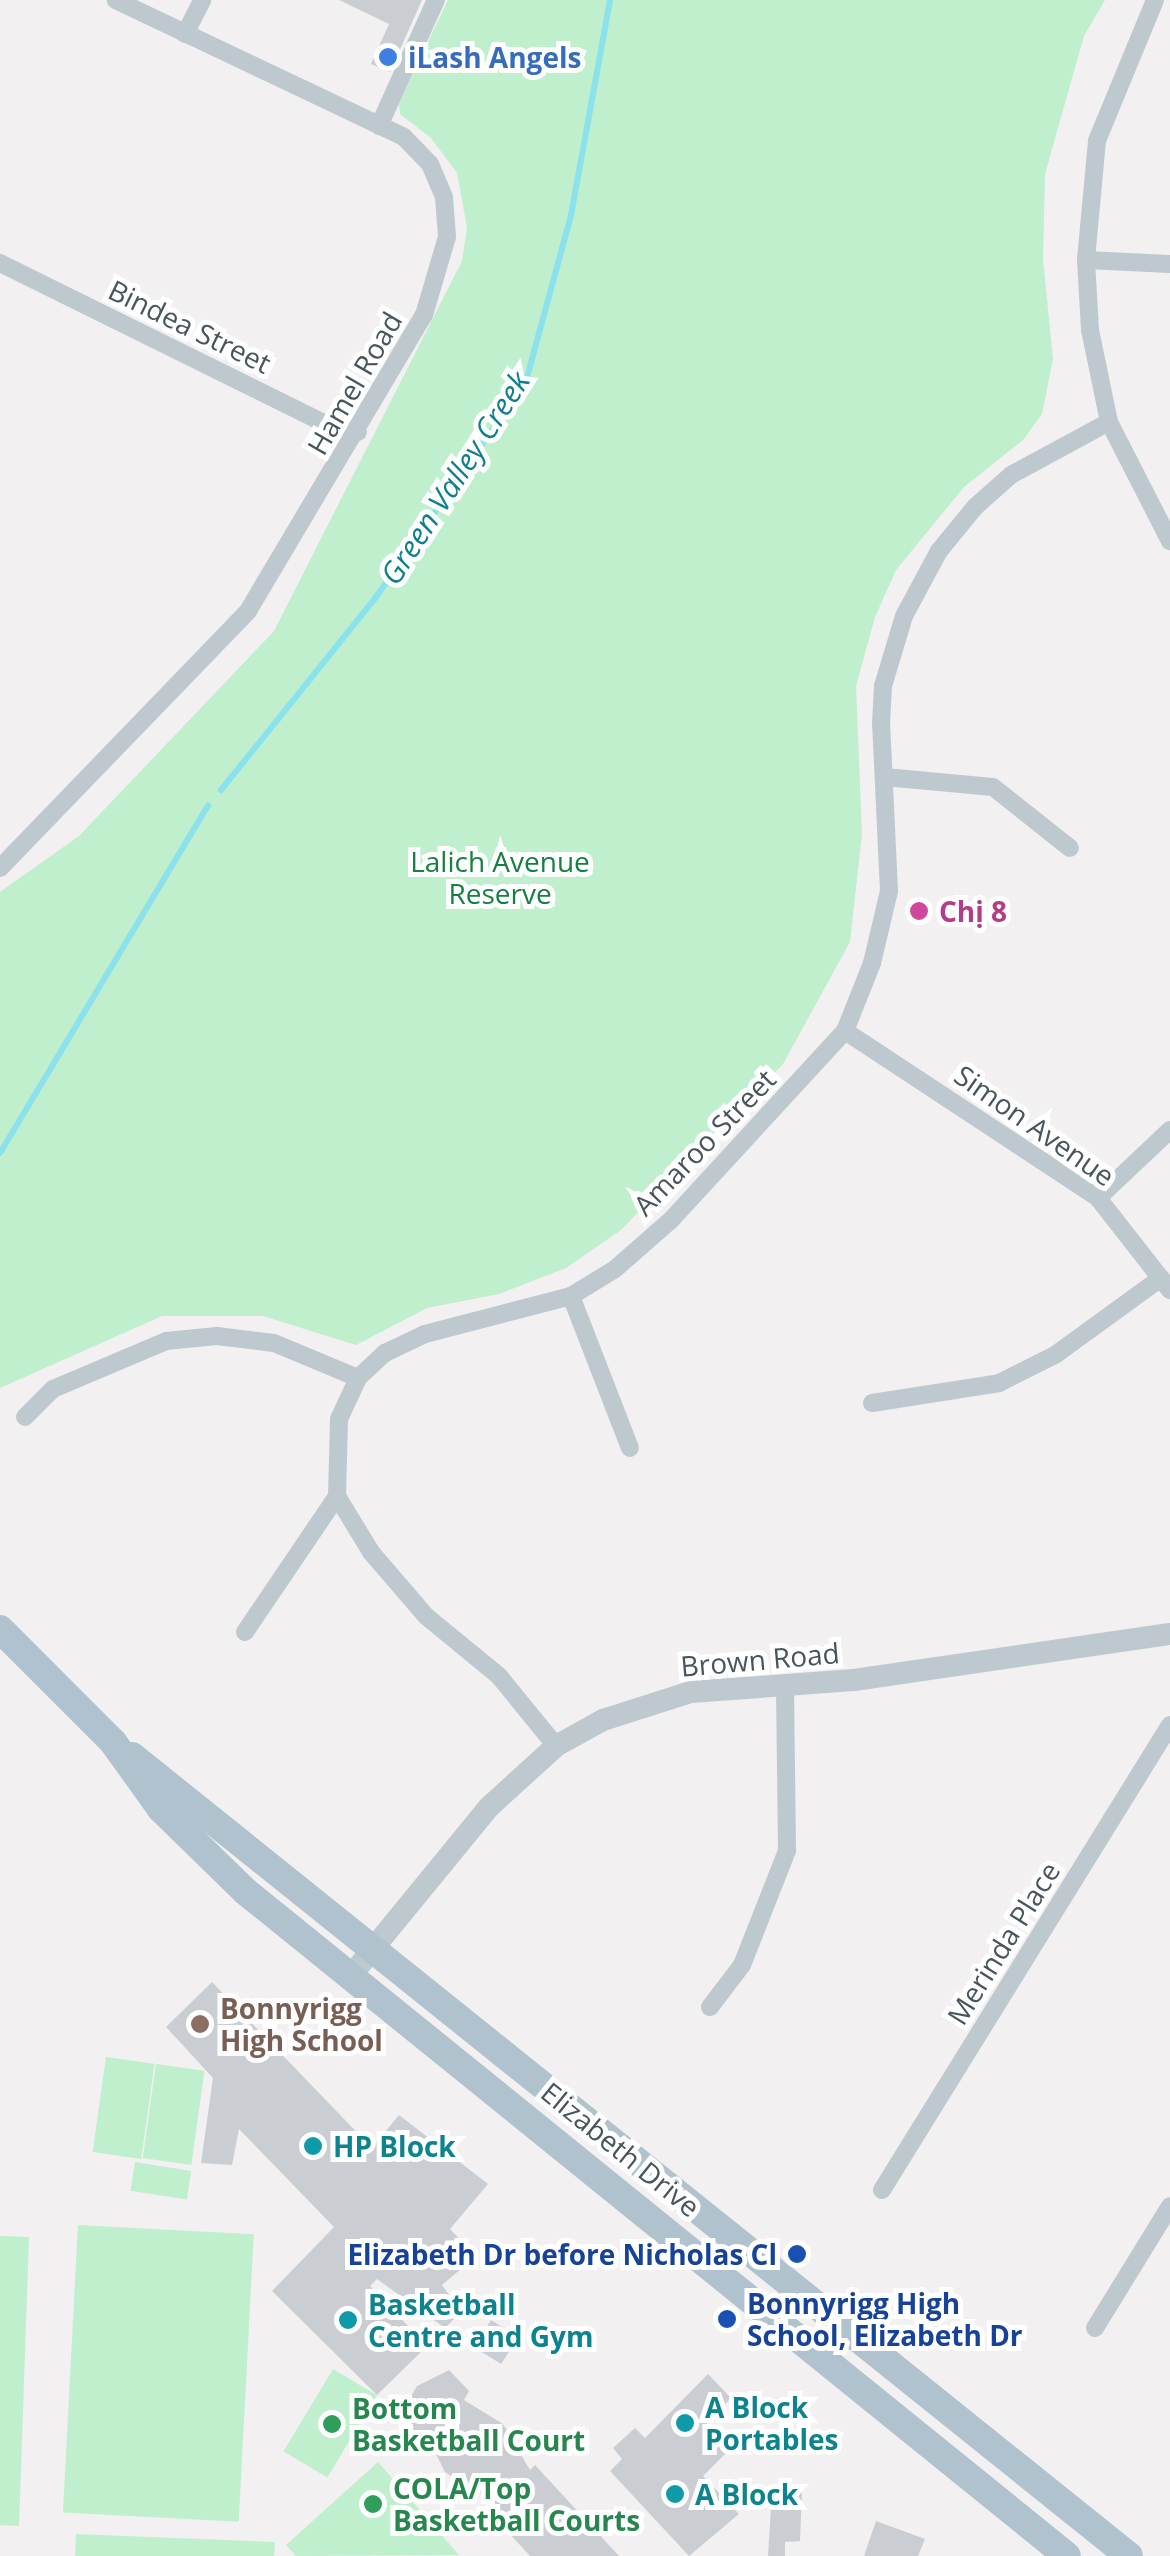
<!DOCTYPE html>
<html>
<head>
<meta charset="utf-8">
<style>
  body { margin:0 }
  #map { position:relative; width:1170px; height:2556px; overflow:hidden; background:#f2f0f0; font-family:"Open Sans",sans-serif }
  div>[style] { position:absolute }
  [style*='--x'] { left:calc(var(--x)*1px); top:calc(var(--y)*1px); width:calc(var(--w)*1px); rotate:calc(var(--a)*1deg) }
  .green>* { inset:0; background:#bfefcd; transform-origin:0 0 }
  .stream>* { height:6px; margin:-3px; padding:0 3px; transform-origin:3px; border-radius:3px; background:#8ce2ec }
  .building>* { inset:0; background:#caced2; transform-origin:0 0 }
  .minor>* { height:18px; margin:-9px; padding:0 9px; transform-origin:9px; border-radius:9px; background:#bec9cf }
  .tertiary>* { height:22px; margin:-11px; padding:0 11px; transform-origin:11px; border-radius:11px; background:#bec9cf }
  .primary>* { height:28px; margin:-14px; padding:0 14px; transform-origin:14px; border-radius:14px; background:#b0c2ce }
  .dots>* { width:28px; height:28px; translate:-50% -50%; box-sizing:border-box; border:5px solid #fff; border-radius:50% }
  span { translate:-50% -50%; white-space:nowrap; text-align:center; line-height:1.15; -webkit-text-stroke:10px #fff; paint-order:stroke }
  .shop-label { font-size:28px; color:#366cbe; font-weight:700 }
  .left { translate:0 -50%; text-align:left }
  .street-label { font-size:28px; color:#48555d }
  .park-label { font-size:28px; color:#178041 }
  .hotel-label { font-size:28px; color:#b23c85; font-weight:700 }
  .education-label { font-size:28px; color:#785e54; font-weight:700 }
  .culture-label { font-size:28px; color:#0d838f; font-weight:700 }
  .transit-label { font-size:28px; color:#164399; font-weight:700 }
  .right { translate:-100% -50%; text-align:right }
  .leisure-label { font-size:28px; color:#27864d; font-weight:700 }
  .water-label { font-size:30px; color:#0e7f8c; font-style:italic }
</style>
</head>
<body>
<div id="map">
  <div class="green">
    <div style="clip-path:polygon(448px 0,1105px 0,1084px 36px,1045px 174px,1043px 259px,1053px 359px,1042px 414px,1023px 440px,964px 487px,896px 570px,875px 617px,856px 686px,862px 834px,850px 942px,783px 1064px,621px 1230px,566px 1268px,499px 1294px,427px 1308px,356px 1345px,263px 1316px,162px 1316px,0 1388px,0 892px,79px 836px,274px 631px,462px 261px,467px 228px,457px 173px,431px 138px,400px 114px,399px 103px)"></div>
    <div style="left:106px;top:2057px;width:49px;height:96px;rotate:8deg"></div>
    <div style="left:156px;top:2064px;width:49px;height:95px;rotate:8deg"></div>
    <div style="left:135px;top:2162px;width:57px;height:29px;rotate:9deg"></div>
    <div style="left:78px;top:2225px;width:176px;height:288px;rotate:3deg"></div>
    <div style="clip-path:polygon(0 2236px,29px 2237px,19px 2526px,0 2525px)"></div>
    <div style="left:333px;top:2369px;width:51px;height:96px;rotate:31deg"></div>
    <div style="clip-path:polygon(378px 2462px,459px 2555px,296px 2556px,286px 2545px)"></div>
    <div style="clip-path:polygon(76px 2534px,275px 2542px,274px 2556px,75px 2556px)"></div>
  </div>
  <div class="stream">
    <div style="--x:221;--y:790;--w:248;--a:-51.2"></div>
    <div style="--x:376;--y:597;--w:263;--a:-55.2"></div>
    <div style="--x:526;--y:381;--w:172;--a:-74.8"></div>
    <div style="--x:571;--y:215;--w:219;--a:-79.7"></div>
    <div style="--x:0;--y:1153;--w:405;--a:-59.1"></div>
  </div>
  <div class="building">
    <div style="clip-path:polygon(339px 0,422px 0,390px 72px,371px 64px,389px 24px)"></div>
    <div style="clip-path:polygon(212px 1982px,372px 2148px,399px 2115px,488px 2184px,450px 2229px,476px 2256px,442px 2285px,461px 2312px,445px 2328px,377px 2279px,370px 2286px,427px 2346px,377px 2395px,272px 2291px,334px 2227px,239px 2129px,232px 2165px,201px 2163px,213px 2078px,166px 2027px)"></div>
    <div style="left:491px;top:2320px;width:32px;height:32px;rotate:32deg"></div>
    <div style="clip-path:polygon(449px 2370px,469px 2391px,464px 2400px,503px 2424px,530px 2470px,535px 2465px,619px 2556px,530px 2556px,488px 2510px,494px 2503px,445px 2472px,426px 2434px,418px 2436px,399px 2416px,417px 2386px)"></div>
    <div style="clip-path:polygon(708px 2374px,731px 2398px,704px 2427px,726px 2453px,703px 2476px,739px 2514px,689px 2556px,610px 2471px,622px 2459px,613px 2448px,635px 2428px,645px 2438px)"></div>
    <div style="clip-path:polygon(772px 2491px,802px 2491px,800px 2541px,785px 2542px,785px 2556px,768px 2556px)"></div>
    <div style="clip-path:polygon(876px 2521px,925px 2539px,918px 2556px,864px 2556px)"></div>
  </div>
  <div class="minor">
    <div style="--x:1155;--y:0;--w:152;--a:112.4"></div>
    <div style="--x:1097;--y:141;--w:120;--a:95.3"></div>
    <div style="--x:1086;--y:260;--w:70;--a:86.7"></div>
    <div style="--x:1090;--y:330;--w:94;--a:78.3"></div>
    <div style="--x:1109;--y:422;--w:134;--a:62.9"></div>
    <div style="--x:185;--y:34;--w:38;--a:-63"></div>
    <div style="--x:379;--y:126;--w:138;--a:-65.7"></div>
    <div style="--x:1086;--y:260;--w:84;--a:2.7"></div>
    <div style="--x:0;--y:263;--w:361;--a:26.3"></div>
    <div style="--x:324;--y:423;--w:35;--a:15"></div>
    <div style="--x:885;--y:777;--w:108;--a:5.3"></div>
    <div style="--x:993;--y:787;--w:98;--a:38.4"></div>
    <div style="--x:0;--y:868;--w:357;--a:-46"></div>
    <div style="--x:248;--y:611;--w:344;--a:-59.3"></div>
    <div style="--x:424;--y:315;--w:81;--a:-73.6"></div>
    <div style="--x:447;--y:237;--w:40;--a:-94.3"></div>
    <div style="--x:444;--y:197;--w:36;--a:-113"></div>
    <div style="--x:430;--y:164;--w:37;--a:-134"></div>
    <div style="--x:404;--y:137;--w:319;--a:-154.6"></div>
    <div style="--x:845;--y:1031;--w:303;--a:33.4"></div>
    <div style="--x:1098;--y:1198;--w:117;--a:52"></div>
    <div style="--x:1098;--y:1198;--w:99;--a:-43.4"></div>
    <div style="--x:571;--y:1296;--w:163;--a:68.8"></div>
    <div style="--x:872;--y:1403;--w:129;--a:-8.9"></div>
    <div style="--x:999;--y:1383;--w:63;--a:-26.6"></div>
    <div style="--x:1055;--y:1355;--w:131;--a:-36"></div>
    <div style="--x:25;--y:1417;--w:40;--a:-45"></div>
    <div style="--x:53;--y:1389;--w:123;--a:-23"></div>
    <div style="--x:166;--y:1341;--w:51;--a:-5.6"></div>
    <div style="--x:217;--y:1336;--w:57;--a:7"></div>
    <div style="--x:274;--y:1343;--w:91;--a:22.6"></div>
    <div style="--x:245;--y:1632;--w:164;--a:-55.9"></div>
    <div style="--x:556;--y:1746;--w:90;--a:-129.2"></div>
    <div style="--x:499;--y:1676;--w:94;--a:-140.6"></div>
    <div style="--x:426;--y:1616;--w:84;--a:-130.7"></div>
    <div style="--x:371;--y:1552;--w:66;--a:-121.3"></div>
    <div style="--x:337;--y:1496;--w:77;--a:-88.5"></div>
    <div style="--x:339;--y:1419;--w:45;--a:-65.1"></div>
    <div style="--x:358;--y:1378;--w:37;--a:-43"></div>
    <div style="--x:385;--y:1353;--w:44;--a:-25.4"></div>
    <div style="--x:425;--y:1334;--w:151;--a:-14.6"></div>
    <div style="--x:571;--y:1296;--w:52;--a:-31.5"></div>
    <div style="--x:615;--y:1269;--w:74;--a:-41.2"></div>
    <div style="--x:671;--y:1220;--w:257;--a:-47.4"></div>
    <div style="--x:845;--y:1031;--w:73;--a:-68.3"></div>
    <div style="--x:872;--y:963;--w:74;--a:-76.7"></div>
    <div style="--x:889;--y:891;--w:167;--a:-92.7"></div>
    <div style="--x:881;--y:724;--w:38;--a:-87"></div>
    <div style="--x:883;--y:686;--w:73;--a:-73.3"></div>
    <div style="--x:904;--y:616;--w:74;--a:-61.7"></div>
    <div style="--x:939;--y:551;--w:57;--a:-50.7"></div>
    <div style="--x:975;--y:507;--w:48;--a:-41.6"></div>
    <div style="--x:1011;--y:475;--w:111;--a:-28.4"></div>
    <div style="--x:710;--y:2007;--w:53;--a:-52.7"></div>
    <div style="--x:742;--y:1965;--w:123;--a:-68.5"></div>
    <div style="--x:787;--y:1851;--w:165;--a:-90.7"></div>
    <div style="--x:882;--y:2190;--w:547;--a:-58.23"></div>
    <div style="--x:1095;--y:2328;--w:143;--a:-58.4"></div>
  </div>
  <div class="tertiary">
    <div style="--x:349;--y:1978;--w:221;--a:-50.7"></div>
    <div style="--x:489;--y:1807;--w:91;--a:-42.3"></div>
    <div style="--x:556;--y:1746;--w:54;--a:-29"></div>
    <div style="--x:603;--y:1720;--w:92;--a:-17.7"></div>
    <div style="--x:691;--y:1692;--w:163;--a:-4.2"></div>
    <div style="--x:854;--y:1680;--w:319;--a:-8.3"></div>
  </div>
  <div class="primary">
    <div style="--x:0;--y:1629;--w:160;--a:45"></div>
    <div style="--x:113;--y:1742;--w:82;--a:54.4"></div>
    <div style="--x:161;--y:1809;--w:117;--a:44.3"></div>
    <div style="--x:245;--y:1891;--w:1057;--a:38.97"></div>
    <div style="--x:132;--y:1756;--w:1278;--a:38.74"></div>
  </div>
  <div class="dots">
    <div style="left:388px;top:57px;background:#3f7fe0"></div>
    <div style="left:919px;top:911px;background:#d1479c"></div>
    <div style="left:200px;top:2024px;background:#8d6e63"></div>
    <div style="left:313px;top:2146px;background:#0f9aa8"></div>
    <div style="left:797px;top:2254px;background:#1a4fb4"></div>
    <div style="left:727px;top:2319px;background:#1a4fb4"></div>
    <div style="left:348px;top:2320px;background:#0f9aa8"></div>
    <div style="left:685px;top:2423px;background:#0f9aa8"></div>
    <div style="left:332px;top:2424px;background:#2e9e5b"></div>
    <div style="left:675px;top:2494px;background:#0f9aa8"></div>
    <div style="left:373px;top:2504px;background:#2e9e5b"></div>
  </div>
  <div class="shop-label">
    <span class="left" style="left:408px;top:57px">iLash Angels</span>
  </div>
  <div class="street-label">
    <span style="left:190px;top:326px;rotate:26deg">Bindea Street</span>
    <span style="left:354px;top:383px;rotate:-60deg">Hamel Road</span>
    <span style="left:1035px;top:1125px;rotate:35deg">Simon Avenue</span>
    <span style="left:704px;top:1142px;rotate:-46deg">Amaroo Street</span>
    <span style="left:760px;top:1659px;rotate:-5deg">Brown Road</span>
    <span style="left:1003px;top:1943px;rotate:-58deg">Merinda Place</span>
    <span style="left:621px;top:2149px;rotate:39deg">Elizabeth Drive</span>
  </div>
  <div class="park-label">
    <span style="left:500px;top:877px">Lalich Avenue<br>Reserve</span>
  </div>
  <div class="hotel-label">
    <span class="left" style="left:939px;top:911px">Chị 8</span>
  </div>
  <div class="education-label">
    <span class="left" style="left:220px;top:2024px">Bonnyrigg<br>High School</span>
  </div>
  <div class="culture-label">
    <span class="left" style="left:333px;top:2146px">HP Block</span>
    <span class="left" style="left:368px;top:2320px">Basketball<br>Centre and Gym</span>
    <span class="left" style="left:705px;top:2423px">A Block<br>Portables</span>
    <span class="left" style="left:695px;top:2494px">A Block</span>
  </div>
  <div class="transit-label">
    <span class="right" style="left:777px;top:2254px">Elizabeth Dr before Nicholas Cl</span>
    <span class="left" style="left:747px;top:2319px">Bonnyrigg High<br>School, Elizabeth Dr</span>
  </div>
  <div class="leisure-label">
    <span class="left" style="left:352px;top:2424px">Bottom<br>Basketball Court</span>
    <span class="left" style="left:393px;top:2504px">COLA/Top<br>Basketball Courts</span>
  </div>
  <div class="water-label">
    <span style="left:455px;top:478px;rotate:-57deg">Green Valley Creek</span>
  </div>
</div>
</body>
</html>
